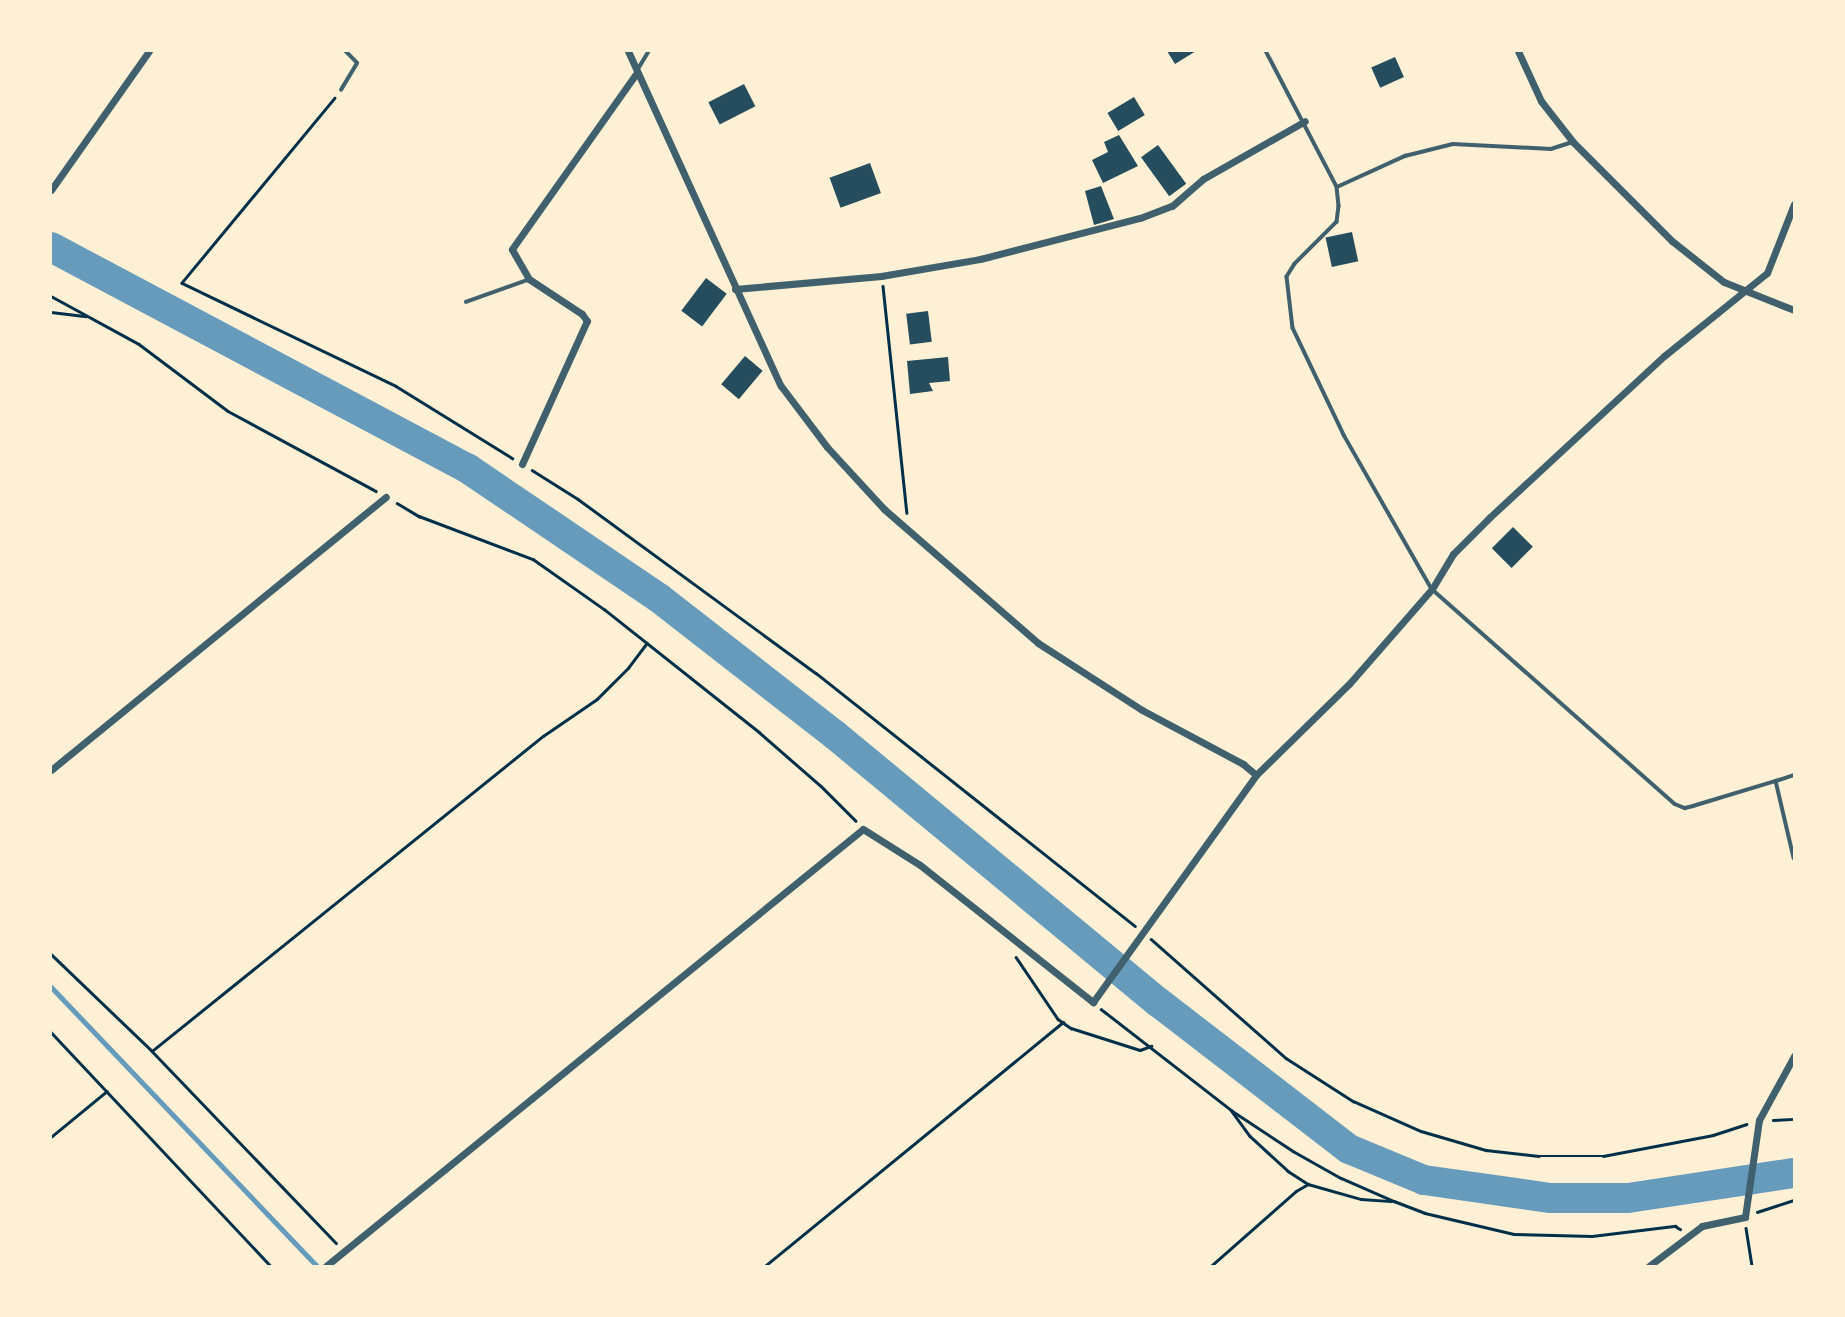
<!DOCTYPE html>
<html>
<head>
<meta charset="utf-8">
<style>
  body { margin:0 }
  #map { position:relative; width:1845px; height:1317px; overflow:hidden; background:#fdf0d5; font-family:Overpass,sans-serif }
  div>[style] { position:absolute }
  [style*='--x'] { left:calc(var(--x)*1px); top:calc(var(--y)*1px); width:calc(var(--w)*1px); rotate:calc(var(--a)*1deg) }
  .stream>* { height:5px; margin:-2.5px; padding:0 2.5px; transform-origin:2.5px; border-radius:2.5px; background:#669bbc }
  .river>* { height:30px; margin:-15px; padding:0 15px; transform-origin:15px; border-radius:15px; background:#669bbc }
  .building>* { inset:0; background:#264d5e; transform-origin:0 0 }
  .path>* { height:2.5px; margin:-1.25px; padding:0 1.25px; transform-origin:1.25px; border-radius:1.25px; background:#003049 }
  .service>* { height:3.5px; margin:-1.75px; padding:0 1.75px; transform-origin:1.75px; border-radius:1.75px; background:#3f606c }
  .minor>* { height:7px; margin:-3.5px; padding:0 3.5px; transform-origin:3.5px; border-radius:3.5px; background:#3f606c }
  span { translate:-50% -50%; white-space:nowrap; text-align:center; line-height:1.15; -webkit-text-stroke:7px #fdf0d5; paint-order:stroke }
  .frame { position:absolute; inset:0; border:52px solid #fdf0d5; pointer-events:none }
</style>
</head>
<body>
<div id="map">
  <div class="stream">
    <div style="--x:51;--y:987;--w:385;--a:46.4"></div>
  </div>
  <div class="river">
    <div style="--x:51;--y:247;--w:471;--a:28"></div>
    <div style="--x:467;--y:468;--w:232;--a:34.1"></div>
    <div style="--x:659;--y:598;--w:223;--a:37.9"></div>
    <div style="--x:835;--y:735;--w:419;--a:39.6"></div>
    <div style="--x:1158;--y:1002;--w:241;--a:37.6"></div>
    <div style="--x:1349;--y:1149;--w:81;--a:22.5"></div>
    <div style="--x:1424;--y:1180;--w:128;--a:8.1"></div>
    <div style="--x:1551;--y:1198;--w:77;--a:0"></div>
    <div style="--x:1628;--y:1198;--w:168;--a:-8.6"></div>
  </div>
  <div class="building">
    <div style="clip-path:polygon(1167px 51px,1196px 51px,1175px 64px)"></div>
    <div style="left:1395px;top:57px;width:22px;height:26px;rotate:66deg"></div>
    <div style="left:744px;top:84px;width:25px;height:40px;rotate:63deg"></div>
    <div style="left:1134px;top:97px;width:21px;height:31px;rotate:59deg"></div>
    <div style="clip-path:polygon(1119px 135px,1138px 166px,1103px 183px,1092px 160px,1108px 152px,1104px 142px)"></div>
    <div style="left:1158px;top:145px;width:48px;height:21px;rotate:54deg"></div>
    <div style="left:870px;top:163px;width:32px;height:43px;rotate:70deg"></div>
    <div style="clip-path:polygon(1101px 186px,1114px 219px,1094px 225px,1085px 191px)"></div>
    <div style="left:1352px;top:232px;width:30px;height:27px;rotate:78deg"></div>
    <div style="left:706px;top:278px;width:26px;height:41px;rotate:37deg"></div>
    <div style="left:928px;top:311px;width:31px;height:22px;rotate:83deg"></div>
    <div style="left:745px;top:356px;width:23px;height:37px;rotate:40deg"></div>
    <div style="clip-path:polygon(948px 357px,950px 381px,929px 383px,933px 391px,910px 394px,907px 361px)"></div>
    <div style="left:1513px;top:527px;width:28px;height:30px;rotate:45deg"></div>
  </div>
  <div class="path">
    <div style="--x:335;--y:98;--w:240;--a:129.6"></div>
    <div style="--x:182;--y:283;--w:237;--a:25.7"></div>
    <div style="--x:396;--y:386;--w:137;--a:31.8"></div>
    <div style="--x:883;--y:286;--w:228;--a:84"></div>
    <div style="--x:51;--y:296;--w:100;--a:28.6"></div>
    <div style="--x:139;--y:344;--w:111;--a:37"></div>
    <div style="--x:228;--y:411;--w:168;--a:28.4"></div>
    <div style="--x:51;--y:312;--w:35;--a:7"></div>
    <div style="--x:532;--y:470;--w:54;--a:32.2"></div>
    <div style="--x:578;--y:499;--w:295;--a:36.2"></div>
    <div style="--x:816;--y:673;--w:407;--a:38.4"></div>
    <div style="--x:397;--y:503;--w:26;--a:31"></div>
    <div style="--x:419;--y:516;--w:122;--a:20.7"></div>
    <div style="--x:533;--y:559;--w:87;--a:35.2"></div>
    <div style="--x:604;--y:609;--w:198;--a:38.4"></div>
    <div style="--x:759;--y:732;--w:82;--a:41.1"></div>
    <div style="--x:821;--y:786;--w:49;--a:45"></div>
    <div style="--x:1151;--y:939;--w:180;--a:41.4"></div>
    <div style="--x:1286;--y:1058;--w:80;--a:32.7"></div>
    <div style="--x:1353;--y:1101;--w:74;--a:23.8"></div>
    <div style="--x:1421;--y:1131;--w:68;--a:16.3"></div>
    <div style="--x:1486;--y:1150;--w:53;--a:6.5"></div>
    <div style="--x:1539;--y:1156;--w:64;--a:0"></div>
    <div style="--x:1603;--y:1156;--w:112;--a:-10.8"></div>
    <div style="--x:1713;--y:1135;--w:35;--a:-18"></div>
    <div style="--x:51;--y:954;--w:140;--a:43.8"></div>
    <div style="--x:152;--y:1051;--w:266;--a:46.2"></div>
    <div style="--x:1016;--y:957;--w:75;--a:55.9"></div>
    <div style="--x:1058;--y:1019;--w:16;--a:35"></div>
    <div style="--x:1071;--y:1028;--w:72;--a:17.7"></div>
    <div style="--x:1140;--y:1050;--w:12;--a:-20"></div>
    <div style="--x:1101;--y:1009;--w:165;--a:37.8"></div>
    <div style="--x:1231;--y:1110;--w:74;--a:33.5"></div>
    <div style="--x:1293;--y:1151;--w:55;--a:29.4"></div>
    <div style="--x:1341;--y:1178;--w:58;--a:23.5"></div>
    <div style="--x:1394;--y:1201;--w:33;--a:21"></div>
    <div style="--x:1425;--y:1213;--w:91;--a:13.3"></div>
    <div style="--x:1514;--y:1234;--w:78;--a:1.5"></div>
    <div style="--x:1592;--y:1236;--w:84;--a:-6.9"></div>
    <div style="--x:1675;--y:1226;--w:6;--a:31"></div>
    <div style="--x:51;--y:1032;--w:321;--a:46.8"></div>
    <div style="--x:152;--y:1051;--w:502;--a:-38.86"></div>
    <div style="--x:543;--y:736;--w:65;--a:-34.4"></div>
    <div style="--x:597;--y:699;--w:44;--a:-45"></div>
    <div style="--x:628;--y:668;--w:31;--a:-53"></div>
    <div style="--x:1231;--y:1110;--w:32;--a:54"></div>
    <div style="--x:1250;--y:1136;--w:52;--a:42.6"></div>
    <div style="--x:1288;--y:1171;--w:24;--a:33"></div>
    <div style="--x:1308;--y:1184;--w:55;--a:15.8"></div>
    <div style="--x:1361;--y:1199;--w:30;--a:4"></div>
    <div style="--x:1773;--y:1120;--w:21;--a:-3"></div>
    <div style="--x:51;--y:1137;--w:72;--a:-39.4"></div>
    <div style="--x:1757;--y:1212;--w:39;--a:-18"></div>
    <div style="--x:1746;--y:1228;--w:38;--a:81"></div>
    <div style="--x:765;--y:1266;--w:385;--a:-39.3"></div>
    <div style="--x:1211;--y:1266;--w:113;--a:-41.4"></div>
    <div style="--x:1296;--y:1191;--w:14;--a:-30"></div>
  </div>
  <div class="service">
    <div style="--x:1266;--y:51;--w:153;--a:62.4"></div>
    <div style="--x:1337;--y:187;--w:19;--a:84"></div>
    <div style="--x:1339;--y:206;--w:16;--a:97"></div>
    <div style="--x:1337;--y:222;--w:59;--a:135"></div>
    <div style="--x:1295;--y:264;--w:15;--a:122"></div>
    <div style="--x:1287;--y:277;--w:51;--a:83.3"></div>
    <div style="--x:1293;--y:328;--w:119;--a:64.5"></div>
    <div style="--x:1344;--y:435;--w:177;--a:60.3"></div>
    <div style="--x:1432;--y:589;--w:324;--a:41.5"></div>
    <div style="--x:1675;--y:804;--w:11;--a:22"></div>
    <div style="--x:1685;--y:808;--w:8;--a:-14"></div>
    <div style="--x:1693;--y:806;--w:87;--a:-16.8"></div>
    <div style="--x:1776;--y:781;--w:79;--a:76.8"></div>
    <div style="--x:638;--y:69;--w:21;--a:-59"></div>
    <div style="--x:341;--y:90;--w:31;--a:-59"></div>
    <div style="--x:357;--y:63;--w:17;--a:-135"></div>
    <div style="--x:1337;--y:187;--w:75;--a:-24.5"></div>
    <div style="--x:1405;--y:156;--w:49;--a:-14"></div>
    <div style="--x:1453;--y:144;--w:98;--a:2.9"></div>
    <div style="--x:1551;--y:149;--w:23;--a:-18"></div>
    <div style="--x:466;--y:302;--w:65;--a:-19.8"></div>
    <div style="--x:1776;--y:781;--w:19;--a:-18"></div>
  </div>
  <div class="minor">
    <div style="--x:628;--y:51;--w:368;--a:65.5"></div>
    <div style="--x:781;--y:386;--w:76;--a:53"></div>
    <div style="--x:827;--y:447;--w:84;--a:47.4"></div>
    <div style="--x:884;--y:509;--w:204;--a:41"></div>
    <div style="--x:1038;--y:643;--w:124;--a:32.8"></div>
    <div style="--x:1142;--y:710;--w:115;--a:28.1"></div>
    <div style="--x:1243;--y:764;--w:17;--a:40"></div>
    <div style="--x:1518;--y:51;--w:55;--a:65.3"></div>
    <div style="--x:1541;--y:101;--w:52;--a:52"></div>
    <div style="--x:1573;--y:142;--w:140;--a:45"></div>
    <div style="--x:1672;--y:241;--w:66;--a:38.3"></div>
    <div style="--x:1724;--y:282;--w:75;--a:21.8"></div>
    <div style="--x:51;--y:190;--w:170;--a:-54.8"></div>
    <div style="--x:735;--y:289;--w:147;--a:-5.1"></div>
    <div style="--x:881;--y:276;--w:100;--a:-9.7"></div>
    <div style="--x:980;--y:259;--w:165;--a:-14.4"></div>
    <div style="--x:1140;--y:218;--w:34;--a:-21"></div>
    <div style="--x:1172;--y:206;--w:41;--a:-41.1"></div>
    <div style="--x:1203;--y:179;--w:117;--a:-29.6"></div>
    <div style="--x:522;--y:464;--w:157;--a:-65.6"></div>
    <div style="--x:587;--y:321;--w:9;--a:-126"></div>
    <div style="--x:582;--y:314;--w:64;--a:-146.6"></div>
    <div style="--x:529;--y:279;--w:34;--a:-120"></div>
    <div style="--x:512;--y:249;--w:214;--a:-54.7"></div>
    <div style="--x:51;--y:770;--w:432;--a:-39.2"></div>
    <div style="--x:326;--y:1266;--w:692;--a:-39.14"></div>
    <div style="--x:863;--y:829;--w:67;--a:32.3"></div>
    <div style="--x:920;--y:865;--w:221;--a:38.4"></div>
    <div style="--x:1093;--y:1002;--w:279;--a:-54.3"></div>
    <div style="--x:1256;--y:775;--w:130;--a:-44.4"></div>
    <div style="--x:1349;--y:684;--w:126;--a:-48.9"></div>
    <div style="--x:1432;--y:589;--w:41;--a:-59"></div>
    <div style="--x:1453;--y:554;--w:52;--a:-45"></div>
    <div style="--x:1490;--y:517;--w:237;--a:-42.8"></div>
    <div style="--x:1664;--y:356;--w:132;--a:-38.9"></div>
    <div style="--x:1767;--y:273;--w:74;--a:-68.6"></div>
    <div style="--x:1649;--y:1266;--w:66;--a:-37"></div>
    <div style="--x:1702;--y:1226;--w:44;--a:-11.8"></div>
    <div style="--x:1745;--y:1217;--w:98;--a:-81.8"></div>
    <div style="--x:1759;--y:1120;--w:73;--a:-61.3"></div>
  </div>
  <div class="frame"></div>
</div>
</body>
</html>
